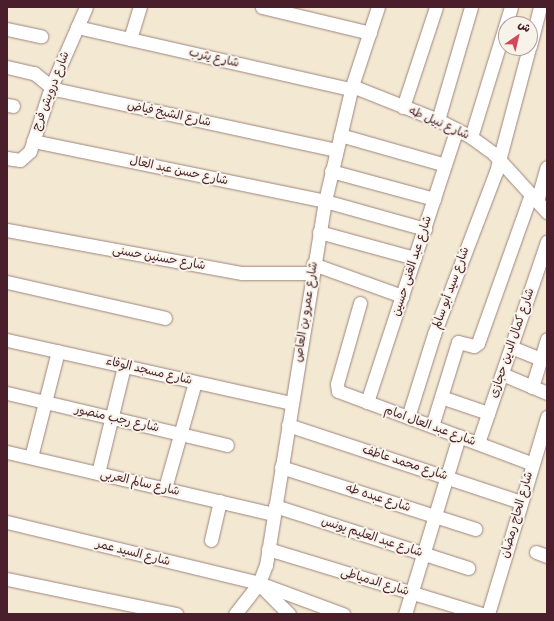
<!DOCTYPE html>
<html>
<head>
<meta charset="utf-8">
<style>
  body { margin:0 }
  #map { position:relative; width:554px; height:621px; overflow:hidden; background:#f3e8d2; font-family:Itim,"Playpen Sans Arabic",sans-serif }
  div>[style] { position:absolute }
  [style*='--x'] { left:calc(var(--x)*1px); top:calc(var(--y)*1px); width:calc(var(--w)*1px); rotate:calc(var(--a)*1deg) }
  .roads { filter:drop-shadow(0 0 1px #9e847e) drop-shadow(0 0 1px #9e847e) }
  .minor>* { height:13px; margin:-6.5px; padding:0 6.5px; transform-origin:6.5px; border-radius:6.5px; background:#fff }
  span { translate:-50% -50%; white-space:nowrap; text-align:center; line-height:1.15; -webkit-text-stroke:4px #f7f3e8; paint-order:stroke }
  .street-label { font-size:12px; color:#4a1f2b }
  .frame { position:absolute; inset:0; border:8px solid #4a1f2b; pointer-events:none }
  .north { position:absolute; left:498px; top:16px; width:40px; height:40px; box-sizing:border-box; background:#f7f3e8; border:1px solid #b29e9c; border-radius:50%; rotate:34deg; font-size:11px; font-weight:700; line-height:16px; text-align:center; color:#4a1f2b }
  .north::after { content:''; display:block; margin:auto; width:14px; height:18px; background:#d1495b; clip-path:polygon(50% 0,100% 100%,50% 72%,0 100%) }
</style>
</head>
<body>
<div id="map">
  <div class="roads">
    <div class="minor">
      <div style="--x:262;--y:7;--w:111;--a:13.5"></div>
      <div style="--x:77;--y:27;--w:281;--a:12.8"></div>
      <div style="--x:7;--y:29;--w:35;--a:12"></div>
      <div style="--x:130;--y:39;--w:34;--a:-73"></div>
      <div style="--x:530;--y:46;--w:40;--a:-75.6"></div>
      <div style="--x:7;--y:67;--w:28;--a:13"></div>
      <div style="--x:34;--y:73;--w:22;--a:39"></div>
      <div style="--x:51;--y:87;--w:9;--a:21"></div>
      <div style="--x:59;--y:90;--w:283;--a:12.2"></div>
      <div style="--x:352;--y:86;--w:92;--a:21.6"></div>
      <div style="--x:438;--y:120;--w:37;--a:27"></div>
      <div style="--x:471;--y:137;--w:29;--a:36"></div>
      <div style="--x:494;--y:154;--w:79;--a:47.6"></div>
      <div style="--x:7;--y:105;--w:6;--a:9"></div>
      <div style="--x:403;--y:107;--w:105;--a:-71.7"></div>
      <div style="--x:438;--y:120;--w:118;--a:-73.7"></div>
      <div style="--x:340;--y:135;--w:109;--a:15.9"></div>
      <div style="--x:471;--y:137;--w:136;--a:-72.9"></div>
      <div style="--x:33;--y:141;--w:298;--a:11.6"></div>
      <div style="--x:325;--y:201;--w:104;--a:15.6"></div>
      <div style="--x:7;--y:158;--w:13;--a:9"></div>
      <div style="--x:20;--y:160;--w:13;--a:-42"></div>
      <div style="--x:30;--y:151;--w:67;--a:-71.8"></div>
      <div style="--x:51;--y:87;--w:87;--a:-66.4"></div>
      <div style="--x:331;--y:171;--w:107;--a:15.2"></div>
      <div style="--x:537;--y:201;--w:35;--a:-74"></div>
      <div style="--x:7;--y:230;--w:239;--a:10.4"></div>
      <div style="--x:242;--y:273;--w:70;--a:0"></div>
      <div style="--x:319;--y:232;--w:99;--a:15.2"></div>
      <div style="--x:313;--y:264;--w:95;--a:19.8"></div>
      <div style="--x:7;--y:282;--w:162;--a:12.8"></div>
      <div style="--x:360;--y:303;--w:84;--a:105.9"></div>
      <div style="--x:337;--y:384;--w:7;--a:82"></div>
      <div style="--x:338;--y:391;--w:208;--a:20.5"></div>
      <div style="--x:7;--y:340;--w:291;--a:12.5"></div>
      <div style="--x:511;--y:347;--w:32;--a:22"></div>
      <div style="--x:502;--y:374;--w:49;--a:22.9"></div>
      <div style="--x:532;--y:387;--w:50;--a:-72.6"></div>
      <div style="--x:7;--y:393;--w:226;--a:13.3"></div>
      <div style="--x:441;--y:397;--w:50;--a:18.8"></div>
      <div style="--x:367;--y:402;--w:287;--a:-71.8"></div>
      <div style="--x:408;--y:417;--w:87;--a:-72.6"></div>
      <div style="--x:434;--y:334;--w:173;--a:-69.1"></div>
      <div style="--x:496;--y:172;--w:128;--a:-75.1"></div>
      <div style="--x:288;--y:425;--w:245;--a:18.3"></div>
      <div style="--x:432;--y:426;--w:88;--a:-72.8"></div>
      <div style="--x:458;--y:342;--w:16;--a:14"></div>
      <div style="--x:474;--y:346;--w:5;--a:-37"></div>
      <div style="--x:478;--y:343;--w:158;--a:-70.4"></div>
      <div style="--x:478;--y:443;--w:213;--a:-71.1"></div>
      <div style="--x:7;--y:452;--w:274;--a:13.1"></div>
      <div style="--x:31;--y:457;--w:109;--a:-75.7"></div>
      <div style="--x:281;--y:467;--w:204;--a:17.7"></div>
      <div style="--x:98;--y:473;--w:110;--a:-76.3"></div>
      <div style="--x:165;--y:488;--w:110;--a:-74.2"></div>
      <div style="--x:275;--y:506;--w:203;--a:17.8"></div>
      <div style="--x:7;--y:522;--w:259;--a:13.6"></div>
      <div style="--x:259;--y:583;--w:90;--a:20.3"></div>
      <div style="--x:211;--y:540;--w:40;--a:-77"></div>
      <div style="--x:268;--y:549;--w:224;--a:16.9"></div>
      <div style="--x:536;--y:552;--w:12;--a:20"></div>
      <div style="--x:7;--y:579;--w:173;--a:11.7"></div>
      <div style="--x:261;--y:586;--w:40;--a:45"></div>
      <div style="--x:235;--y:614;--w:39;--a:-52"></div>
      <div style="--x:259;--y:583;--w:19;--a:-69"></div>
      <div style="--x:266;--y:565;--w:369;--a:-80.8"></div>
      <div style="--x:325;--y:201;--w:118;--a:-76.8"></div>
      <div style="--x:352;--y:86;--w:83;--a:-71.8"></div>
      <div style="--x:405;--y:614;--w:186;--a:-73.1"></div>
      <div style="--x:488;--y:614;--w:206;--a:-73.3"></div>
    </div>
  </div>
  <div class="street-label">
    <span style="left:214px;top:58px;rotate:13deg">شارع يثرب</span>
    <span style="left:51px;top:91px;rotate:-69deg">شارع درويش فرج</span>
    <span style="left:169px;top:114px;rotate:12deg">شارع الشيخ فياض</span>
    <span style="left:439px;top:123px;rotate:24deg">شارع نبيل طه</span>
    <span style="left:179px;top:171px;rotate:12deg">شارع حسن عبد العال</span>
    <span style="left:159px;top:258px;rotate:10deg">شارع حسنين حسنى</span>
    <span style="left:412px;top:266px;rotate:-72deg">شارع عبد الغنى حسين</span>
    <span style="left:451px;top:288px;rotate:-70deg">شارع سيد أبو سالم</span>
    <span style="left:306px;top:312px;rotate:-81deg">شارع عمرو بن العاص</span>
    <span style="left:512px;top:343px;rotate:-71deg">شارع كمال الدين حجازى</span>
    <span style="left:149px;top:371px;rotate:13deg">شارع مسجد الوفاء</span>
    <span style="left:117px;top:419px;rotate:13deg">شارع رجب منصور</span>
    <span style="left:430px;top:426px;rotate:20deg">شارع عبد العال امام</span>
    <span style="left:405px;top:463px;rotate:18deg">شارع محمد عاطف</span>
    <span style="left:140px;top:483px;rotate:13deg">شارع سالم العربى</span>
    <span style="left:378px;top:498px;rotate:18deg">شارع عبده طه</span>
    <span style="left:517px;top:515px;rotate:-74deg">شارع الحاج رمضان</span>
    <span style="left:372px;top:537px;rotate:18deg">شارع عبد العليم يونس</span>
    <span style="left:133px;top:553px;rotate:14deg">شارع السيد عمر</span>
    <span style="left:375px;top:582px;rotate:17deg">شارع الدمياطى</span>
  </div>
  <div class="frame"></div>
  <div class="north">ش</div>
</div>
</body>
</html>
